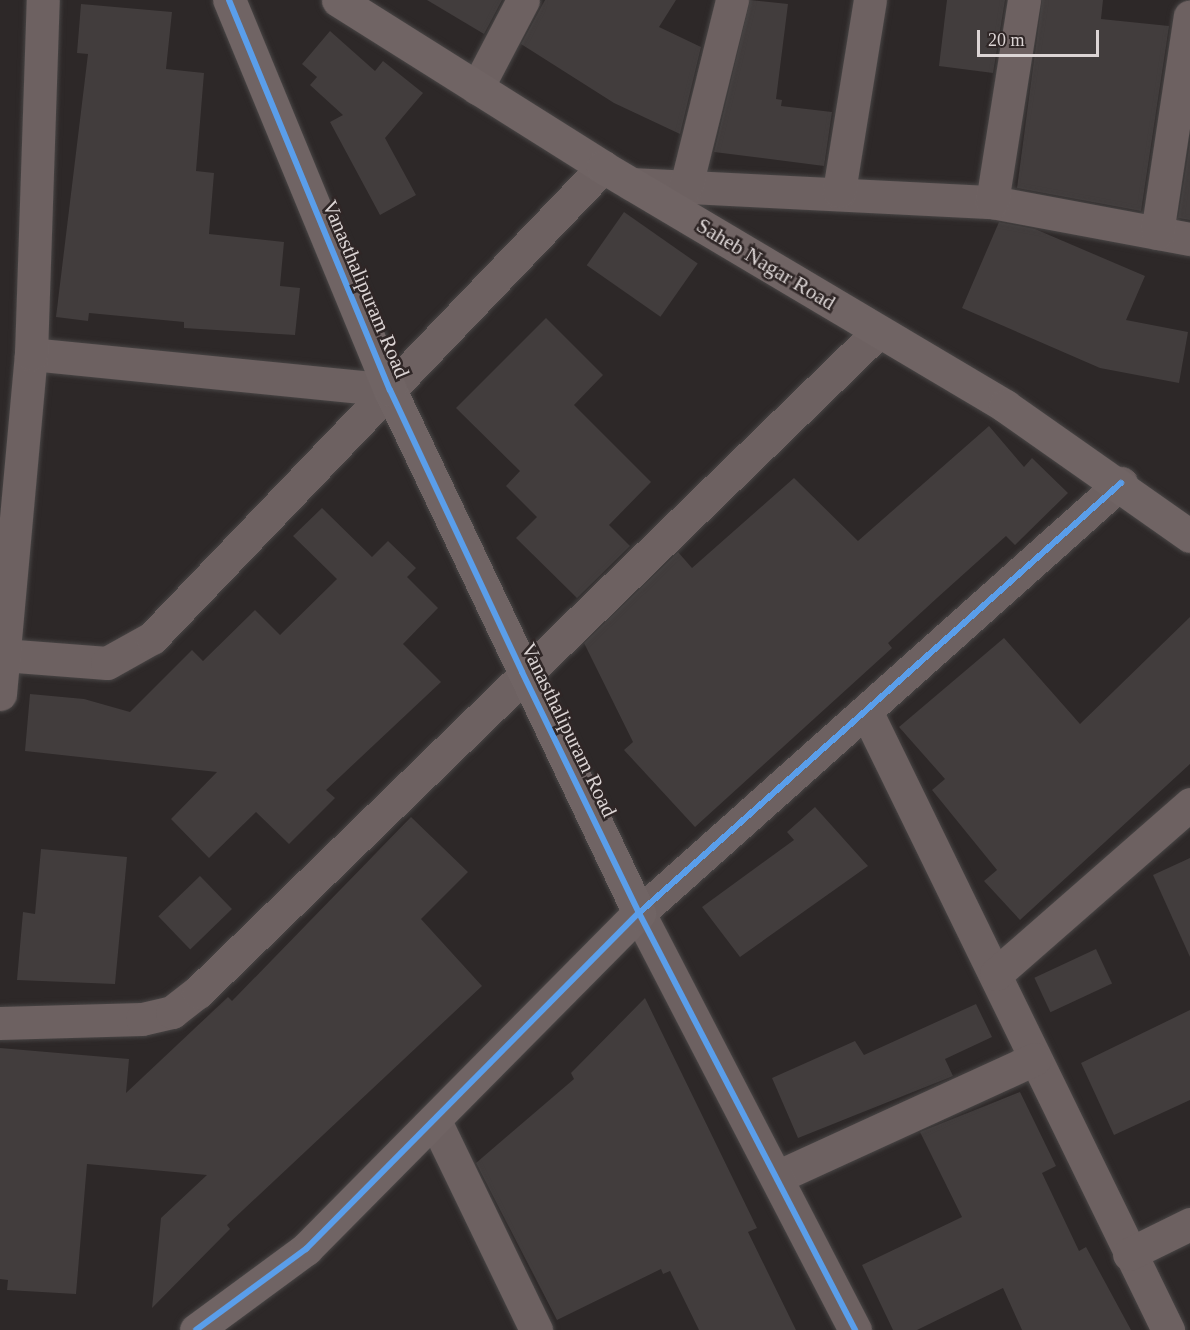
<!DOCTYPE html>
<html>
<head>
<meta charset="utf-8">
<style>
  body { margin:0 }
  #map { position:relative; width:1190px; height:1330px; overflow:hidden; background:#2d2828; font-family:Georgia,serif }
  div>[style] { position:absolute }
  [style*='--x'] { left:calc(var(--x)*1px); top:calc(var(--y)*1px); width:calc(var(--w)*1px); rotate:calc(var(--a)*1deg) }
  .building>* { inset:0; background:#423d3d; transform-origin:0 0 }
  .roads { filter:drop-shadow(0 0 2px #484545) drop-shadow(0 0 2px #484545) }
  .street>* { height:33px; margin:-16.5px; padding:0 16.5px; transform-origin:16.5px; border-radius:16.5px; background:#6d6161 }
  .secondary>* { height:33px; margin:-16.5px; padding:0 16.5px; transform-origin:16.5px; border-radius:16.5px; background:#706464 }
  .cycleway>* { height:6px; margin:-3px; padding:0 3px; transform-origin:3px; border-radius:3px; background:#5a9eea }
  span { translate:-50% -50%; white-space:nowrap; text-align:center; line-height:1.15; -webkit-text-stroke:5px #2f2626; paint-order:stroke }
  .street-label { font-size:21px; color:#dcd5d5 }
  .scale { position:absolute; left:977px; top:30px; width:122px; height:27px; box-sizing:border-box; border:3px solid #dcd5d5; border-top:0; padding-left:8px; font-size:18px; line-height:21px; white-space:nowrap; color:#dcd5d5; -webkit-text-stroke:4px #2f2626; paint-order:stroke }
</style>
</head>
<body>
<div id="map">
  <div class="building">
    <div style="clip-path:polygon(427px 0,502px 0,484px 34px)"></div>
    <div style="clip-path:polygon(545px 0,676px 0,659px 27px,701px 47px,680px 134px,614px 103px,521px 44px)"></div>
    <div style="clip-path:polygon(750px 0,788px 4px,776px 99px,782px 100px,781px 106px,832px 112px,824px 166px,714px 152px)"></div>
    <div style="clip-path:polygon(947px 0,1005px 0,993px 73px,939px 66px)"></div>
    <div style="clip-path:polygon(1042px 0,1103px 0,1101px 19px,1169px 26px,1141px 211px,1017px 188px)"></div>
    <div style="clip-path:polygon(81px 4px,172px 12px,166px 69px,204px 73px,196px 171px,214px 173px,209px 234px,284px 242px,280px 286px,300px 288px,295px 335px,184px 328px,184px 322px,89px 313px,88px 321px,56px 317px,88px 54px,77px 53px)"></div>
    <div style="clip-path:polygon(330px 31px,375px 71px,383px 61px,423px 93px,385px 138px,416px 195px,380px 215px,330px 122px,343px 115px,310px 85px,317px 77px,302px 64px)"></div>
    <div style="clip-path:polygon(1190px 141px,1190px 220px,1178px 218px)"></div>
    <div style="left:624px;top:212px;width:90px;height:65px;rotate:35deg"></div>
    <div style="clip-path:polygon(999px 222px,1035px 229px,1145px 276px,1126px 320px,1188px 332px,1179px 383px,1100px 368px,962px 308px)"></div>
    <div style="clip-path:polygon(546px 318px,603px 375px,574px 405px,651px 482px,609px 525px,630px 546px,577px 598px,516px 538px,537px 517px,506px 486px,520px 471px,456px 408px)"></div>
    <div style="clip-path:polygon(989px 426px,1024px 467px,1032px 458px,1068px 493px,1015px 545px,1006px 536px,937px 598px,888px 643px,892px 648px,695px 827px,624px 750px,633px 742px,584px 643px,678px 552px,692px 568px,794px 478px,858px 541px)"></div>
    <div style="clip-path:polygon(322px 508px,372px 557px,388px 541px,416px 568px,407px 577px,438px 608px,403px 644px,441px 682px,326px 790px,335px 798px,289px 844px,256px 812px,209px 858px,171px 819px,217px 772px,25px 751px,30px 694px,84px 699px,130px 712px,192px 650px,203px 661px,255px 610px,280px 635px,337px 579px,293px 536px)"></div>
    <div style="clip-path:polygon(1190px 617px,1190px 764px,1020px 920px,984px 881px,997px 870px,932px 790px,945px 779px,899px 727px,1004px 638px,1080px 724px)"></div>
    <div style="clip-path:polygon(815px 807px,868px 866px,740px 957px,702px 907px,794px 840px,787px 832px)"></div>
    <div style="clip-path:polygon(411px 817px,468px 872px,421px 919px,482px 986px,227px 1225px,230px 1229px,152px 1308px,161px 1218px,207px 1175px,87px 1164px,76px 1294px,7px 1290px,8px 1280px,0 1279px,0 1048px,129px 1059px,126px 1093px,228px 997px,232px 1001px)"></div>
    <div style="clip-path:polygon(41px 849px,127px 857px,115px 984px,17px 980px,23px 912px,35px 914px)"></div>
    <div style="clip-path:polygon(1190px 858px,1190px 957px,1153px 875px)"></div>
    <div style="left:200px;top:876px;width:46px;height:58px;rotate:46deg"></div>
    <div style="left:1096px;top:949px;width:38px;height:68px;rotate:65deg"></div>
    <div style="clip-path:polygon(645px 998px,757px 1228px,748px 1232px,796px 1330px,699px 1330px,670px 1271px,663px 1274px,661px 1269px,557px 1320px,476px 1163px,574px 1079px,571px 1073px)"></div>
    <div style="clip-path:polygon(976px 1004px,992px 1037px,945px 1059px,953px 1076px,798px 1138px,772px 1078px,855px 1041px,864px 1055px)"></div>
    <div style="clip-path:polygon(1190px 1010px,1190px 1100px,1114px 1135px,1081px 1063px)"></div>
    <div style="clip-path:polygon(1020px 1092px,1056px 1166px,1042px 1173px,1079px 1251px,1086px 1247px,1131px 1330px,1022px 1330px,1003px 1288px,917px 1330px,893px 1330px,862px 1265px,962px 1217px,920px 1132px)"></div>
  </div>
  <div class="roads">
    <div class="street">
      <div style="--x:477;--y:88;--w:99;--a:-62.4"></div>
      <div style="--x:632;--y:184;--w:360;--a:2.9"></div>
      <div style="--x:992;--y:202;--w:201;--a:10.6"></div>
      <div style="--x:686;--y:186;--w:192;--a:-76.1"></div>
      <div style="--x:839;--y:191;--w:193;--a:-80.8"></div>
      <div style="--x:992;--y:202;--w:205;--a:-81"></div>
      <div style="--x:1157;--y:233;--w:219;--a:-81.4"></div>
      <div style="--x:31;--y:354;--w:361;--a:5.7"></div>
      <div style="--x:3;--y:655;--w:104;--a:4.4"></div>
      <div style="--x:107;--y:663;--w:51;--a:-29.1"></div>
      <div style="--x:152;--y:638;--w:652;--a:-46.24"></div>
      <div style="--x:0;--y:694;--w:341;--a:-84.8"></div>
      <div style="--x:31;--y:354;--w:354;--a:-88.1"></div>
      <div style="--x:866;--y:711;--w:689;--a:63.99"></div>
      <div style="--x:996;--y:974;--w:258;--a:-41.2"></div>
      <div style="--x:0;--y:1023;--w:142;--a:-1.6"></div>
      <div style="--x:142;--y:1019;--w:31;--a:-13"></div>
      <div style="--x:172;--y:1012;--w:33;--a:-38"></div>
      <div style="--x:198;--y:992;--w:948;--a:-44.14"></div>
      <div style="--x:436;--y:1123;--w:230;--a:64.2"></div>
      <div style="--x:779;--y:1176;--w:281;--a:-24.6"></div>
      <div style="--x:1129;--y:1254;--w:68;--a:-26.2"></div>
      <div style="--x:855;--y:1330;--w:470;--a:-117.4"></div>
      <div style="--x:639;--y:913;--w:646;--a:-41.74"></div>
    </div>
    <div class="secondary">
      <div style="--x:338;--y:0;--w:313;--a:32.2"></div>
      <div style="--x:603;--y:167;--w:468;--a:30.7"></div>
      <div style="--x:1005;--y:406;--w:226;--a:35.1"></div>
      <div style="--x:196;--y:1330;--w:137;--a:-36.4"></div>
      <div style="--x:306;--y:1249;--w:473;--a:-45.3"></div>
      <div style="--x:639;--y:913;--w:579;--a:-115.46"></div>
      <div style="--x:390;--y:390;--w:422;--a:-112.4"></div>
    </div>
  </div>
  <div class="cycleway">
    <div style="--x:229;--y:0;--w:422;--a:67.6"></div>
    <div style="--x:390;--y:390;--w:311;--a:64.9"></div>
    <div style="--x:522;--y:672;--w:268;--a:64.1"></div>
    <div style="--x:639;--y:913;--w:470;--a:62.6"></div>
    <div style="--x:196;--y:1330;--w:137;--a:-36.4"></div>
    <div style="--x:306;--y:1249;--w:473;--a:-45.3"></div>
    <div style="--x:639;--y:913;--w:646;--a:-41.74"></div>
  </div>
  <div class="street-label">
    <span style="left:766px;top:264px;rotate:31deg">Saheb Nagar Road</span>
    <span style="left:366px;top:289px;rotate:67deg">Vanasthalipuram Road</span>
    <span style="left:569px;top:730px;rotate:64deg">Vanasthalipuram Road</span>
  </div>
  <div class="scale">20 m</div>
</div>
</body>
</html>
